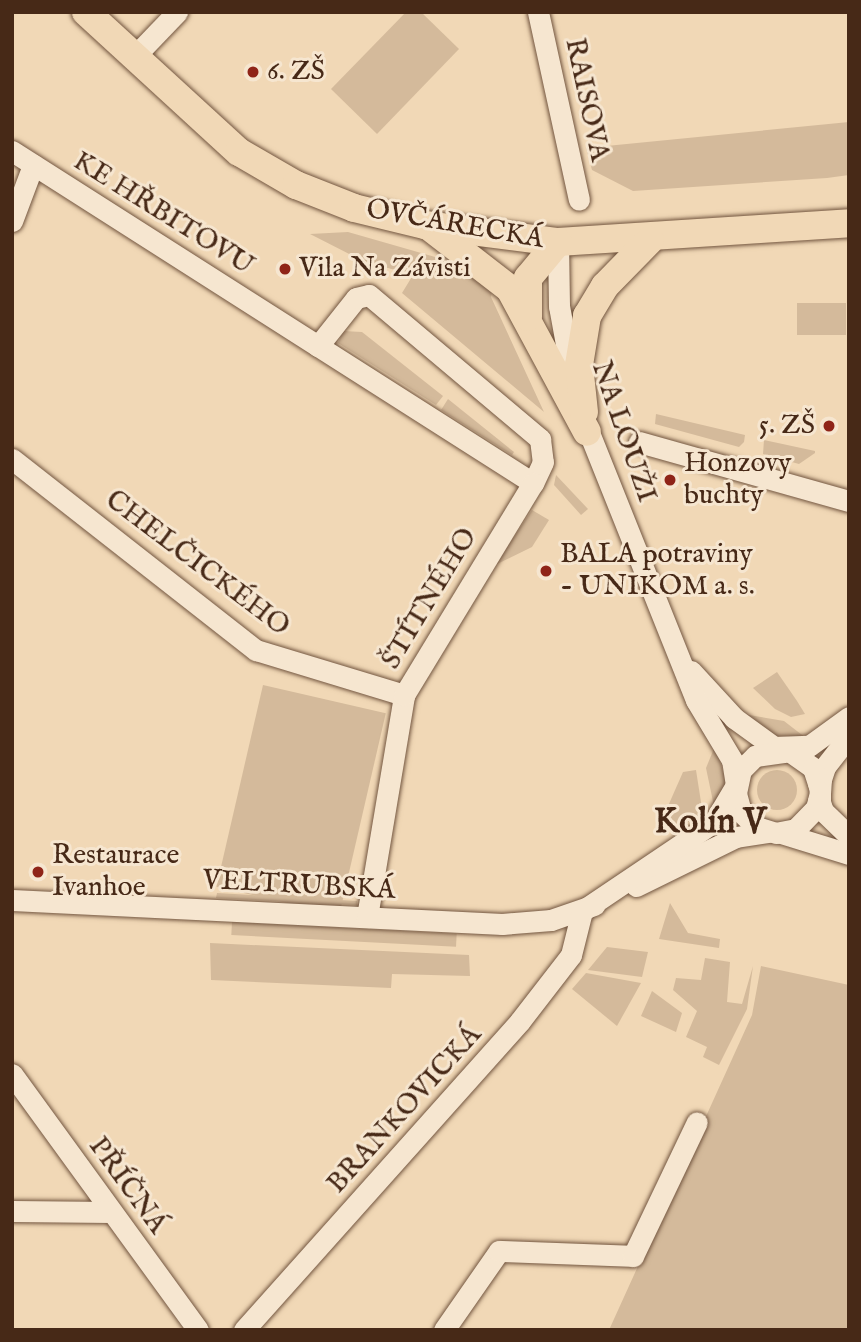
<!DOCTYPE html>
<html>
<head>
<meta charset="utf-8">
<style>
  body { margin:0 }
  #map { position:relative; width:861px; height:1342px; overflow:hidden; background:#f1d8b6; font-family:"IM FELL English",serif }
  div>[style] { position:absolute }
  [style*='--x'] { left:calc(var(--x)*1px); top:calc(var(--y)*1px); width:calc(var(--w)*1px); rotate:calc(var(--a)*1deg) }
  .green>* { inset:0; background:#d4ba9b; transform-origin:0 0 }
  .round { border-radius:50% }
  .roads { filter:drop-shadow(0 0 2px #72553f) drop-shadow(0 0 2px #72553f) }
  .minor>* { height:21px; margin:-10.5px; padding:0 10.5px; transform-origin:10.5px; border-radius:10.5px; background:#f6e6d0 }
  .major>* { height:28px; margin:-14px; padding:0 14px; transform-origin:14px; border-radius:14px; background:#f1d8b6 }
  .dots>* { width:19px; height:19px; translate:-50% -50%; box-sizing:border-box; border:4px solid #f6e6d0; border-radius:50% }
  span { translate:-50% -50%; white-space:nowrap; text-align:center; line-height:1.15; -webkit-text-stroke:6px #f6e6d0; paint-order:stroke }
  .poi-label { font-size:28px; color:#472917 }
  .left { translate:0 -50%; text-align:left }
  .right { translate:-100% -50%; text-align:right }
  .street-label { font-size:28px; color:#472917 }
  .district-label { font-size:35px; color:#472917; font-weight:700 }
  .frame { position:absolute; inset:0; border:14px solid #472917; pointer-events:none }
</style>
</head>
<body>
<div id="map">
  <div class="green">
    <div style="clip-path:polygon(406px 12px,421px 12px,459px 49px,377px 134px,331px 89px)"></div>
    <div style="clip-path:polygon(849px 122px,849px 175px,827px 178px,633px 191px,592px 170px,586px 148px)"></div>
    <div style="clip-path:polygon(348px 232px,456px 263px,493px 285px,491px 297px,544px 412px,402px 293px,413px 275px,363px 261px,310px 234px)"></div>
    <div style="left:797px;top:303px;width:49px;height:32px"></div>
    <div style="clip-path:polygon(343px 331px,362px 332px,443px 396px,436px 405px,338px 343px)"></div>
    <div style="clip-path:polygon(448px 399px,514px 452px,512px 455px,441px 410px)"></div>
    <div style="clip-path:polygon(656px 414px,745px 435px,744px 442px,739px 447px,655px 424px)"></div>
    <div style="clip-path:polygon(764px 440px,815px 451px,815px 453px,799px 464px,763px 454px)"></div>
    <div style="clip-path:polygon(556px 475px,588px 509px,581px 515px,554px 485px)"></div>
    <div style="clip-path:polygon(532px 510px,549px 520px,532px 547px,495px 565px)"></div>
    <div style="clip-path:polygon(777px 672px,797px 701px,805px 714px,791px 717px,775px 709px,753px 688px)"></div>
    <div style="left:263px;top:685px;width:126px;height:207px;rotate:13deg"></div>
    <div style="clip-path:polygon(743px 714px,784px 721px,806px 738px,765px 735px)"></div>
    <div style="clip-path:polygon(715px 746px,727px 784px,715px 811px,706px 768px)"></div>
    <div class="round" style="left:757px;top:770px;width:40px;height:40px"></div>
    <div style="clip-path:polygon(696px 770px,703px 815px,662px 835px,661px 822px,683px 772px)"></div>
    <div style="clip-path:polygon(217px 893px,357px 901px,357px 905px,216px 898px)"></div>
    <div style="clip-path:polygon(670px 903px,688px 933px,720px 939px,719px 948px,659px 939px)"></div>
    <div style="left:232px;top:922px;width:225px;height:13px;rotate:3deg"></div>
    <div style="clip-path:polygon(210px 943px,469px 955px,470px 976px,392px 974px,391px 988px,211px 980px)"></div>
    <div style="clip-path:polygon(607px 947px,648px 952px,642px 977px,588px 970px)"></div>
    <div style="clip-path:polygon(705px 958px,730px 962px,727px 1002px,742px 1004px,753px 966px,747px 1009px,719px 1065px,703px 1057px,707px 1047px,686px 1037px,697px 1011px,673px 990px,676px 978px,701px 980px)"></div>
    <div style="clip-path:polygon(761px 966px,849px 985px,849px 1330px,609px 1330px,752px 1015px)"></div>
    <div style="clip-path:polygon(586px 973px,641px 983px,617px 1026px,572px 989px)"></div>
    <div style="clip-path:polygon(652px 991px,682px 1013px,676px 1032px,641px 1016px)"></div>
  </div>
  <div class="roads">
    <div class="minor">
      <div style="--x:538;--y:12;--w:192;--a:77.7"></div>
      <div style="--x:133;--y:58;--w:64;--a:-46.3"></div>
      <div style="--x:12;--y:151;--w:363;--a:32.5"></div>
      <div style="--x:12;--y:221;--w:60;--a:-69.4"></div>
      <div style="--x:558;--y:242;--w:64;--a:89.1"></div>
      <div style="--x:559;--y:306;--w:77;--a:79.6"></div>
      <div style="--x:369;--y:295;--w:224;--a:40.1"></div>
      <div style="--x:540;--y:439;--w:23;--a:83"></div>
      <div style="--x:543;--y:462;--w:23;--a:115"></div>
      <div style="--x:533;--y:483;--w:255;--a:-147.5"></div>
      <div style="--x:318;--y:346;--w:61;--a:-51.6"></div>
      <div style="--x:356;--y:298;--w:13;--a:-13"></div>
      <div style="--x:639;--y:442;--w:218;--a:15.7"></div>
      <div style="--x:12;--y:459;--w:310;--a:38.1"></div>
      <div style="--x:256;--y:650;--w:155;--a:16.9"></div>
      <div style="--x:691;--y:671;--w:64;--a:47.5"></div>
      <div style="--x:734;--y:718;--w:49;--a:35.9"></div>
      <div style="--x:774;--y:747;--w:35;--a:-2"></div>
      <div style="--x:809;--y:746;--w:49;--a:-35.9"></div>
      <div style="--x:849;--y:736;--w:39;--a:128"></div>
      <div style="--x:825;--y:767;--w:13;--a:108"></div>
      <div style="--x:821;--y:779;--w:13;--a:94"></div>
      <div style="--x:820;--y:792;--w:9;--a:103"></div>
      <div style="--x:818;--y:801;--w:7;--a:106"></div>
      <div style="--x:816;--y:808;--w:29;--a:134"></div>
      <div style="--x:796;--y:829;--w:20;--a:169"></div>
      <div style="--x:776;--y:833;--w:21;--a:-163"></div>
      <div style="--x:756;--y:827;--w:21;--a:-135"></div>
      <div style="--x:741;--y:812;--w:20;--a:-105"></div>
      <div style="--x:736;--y:793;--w:24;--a:-78"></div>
      <div style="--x:741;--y:770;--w:20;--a:-45"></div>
      <div style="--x:755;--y:756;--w:34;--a:-8"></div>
      <div style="--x:789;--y:751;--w:29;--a:35"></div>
      <div style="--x:813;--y:768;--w:16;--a:72"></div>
      <div style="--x:818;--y:783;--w:9;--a:77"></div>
      <div style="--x:820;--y:792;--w:10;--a:90"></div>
      <div style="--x:820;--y:802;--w:9;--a:72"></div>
      <div style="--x:823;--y:811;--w:36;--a:44"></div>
      <div style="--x:781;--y:833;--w:71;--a:17.2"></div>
      <div style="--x:636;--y:886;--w:111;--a:-26.1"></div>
      <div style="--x:736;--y:837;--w:33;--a:-9"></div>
      <div style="--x:12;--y:900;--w:491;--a:2.8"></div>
      <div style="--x:502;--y:924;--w:49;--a:-4.7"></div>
      <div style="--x:551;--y:920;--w:46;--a:-19.2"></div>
      <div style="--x:582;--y:911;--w:159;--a:-34"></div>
      <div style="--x:714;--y:822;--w:43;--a:-59.3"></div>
      <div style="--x:736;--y:785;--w:25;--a:-99"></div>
      <div style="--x:732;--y:760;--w:70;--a:-121"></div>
      <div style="--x:696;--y:700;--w:302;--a:-111.8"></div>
      <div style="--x:367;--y:917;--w:225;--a:-80.5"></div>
      <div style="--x:404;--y:695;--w:248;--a:-58.7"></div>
      <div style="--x:12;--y:1074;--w:316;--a:54"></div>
      <div style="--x:12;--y:1211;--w:99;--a:0.6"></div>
      <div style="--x:244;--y:1330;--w:414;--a:-48.2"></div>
      <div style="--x:520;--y:1021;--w:83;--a:-52.3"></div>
      <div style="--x:571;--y:955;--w:45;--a:-76"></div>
      <div style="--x:444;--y:1330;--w:96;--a:-55.2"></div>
      <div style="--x:499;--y:1251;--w:134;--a:2.1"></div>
      <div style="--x:633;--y:1256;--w:148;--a:-64.5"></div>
    </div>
    <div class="major">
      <div style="--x:86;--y:12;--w:207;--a:42.5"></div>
      <div style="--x:239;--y:152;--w:66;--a:30.1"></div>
      <div style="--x:296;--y:185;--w:62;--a:21.6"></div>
      <div style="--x:354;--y:208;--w:73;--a:13.5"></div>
      <div style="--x:425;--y:225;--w:134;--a:7.3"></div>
      <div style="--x:558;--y:242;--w:292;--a:-3.7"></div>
      <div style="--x:431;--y:228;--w:100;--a:37.7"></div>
      <div style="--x:510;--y:289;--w:162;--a:61.7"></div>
      <div style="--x:528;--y:317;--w:39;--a:-90"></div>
      <div style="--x:528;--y:278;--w:47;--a:-50.2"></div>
      <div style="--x:584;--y:412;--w:47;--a:-96.1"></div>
      <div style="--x:579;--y:365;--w:50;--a:-80.7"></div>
      <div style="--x:587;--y:316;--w:35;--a:-59"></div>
      <div style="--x:605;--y:286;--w:64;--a:-45.6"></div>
    </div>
  </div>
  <div class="dots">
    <div style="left:253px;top:72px;background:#8f2418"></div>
    <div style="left:285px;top:269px;background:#8f2418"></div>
    <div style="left:829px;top:426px;background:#8f2418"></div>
    <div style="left:670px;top:480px;background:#8f2418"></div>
    <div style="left:546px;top:571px;background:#8f2418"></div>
    <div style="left:38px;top:872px;background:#8f2418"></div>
  </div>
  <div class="poi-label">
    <span class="left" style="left:267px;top:72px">6. ZŠ</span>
    <span class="left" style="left:299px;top:269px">Vila Na Závisti</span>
    <span class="right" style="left:815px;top:426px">5. ZŠ</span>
    <span class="left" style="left:684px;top:480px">Honzovy<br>buchty</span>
    <span class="left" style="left:560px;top:571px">BALA potraviny<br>- UNIKOM a. s.</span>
    <span class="left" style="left:52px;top:872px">Restaurace<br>Ivanhoe</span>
  </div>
  <div class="street-label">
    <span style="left:586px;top:100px;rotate:78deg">RAISOVA</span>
    <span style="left:163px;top:214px;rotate:32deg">KE HŘBITOVU</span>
    <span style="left:455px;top:225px;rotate:10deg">OVČÁRECKÁ</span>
    <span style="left:623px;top:432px;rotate:71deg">NA LOUŽI</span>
    <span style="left:197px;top:564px;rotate:37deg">CHELČICKÉHO</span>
    <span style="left:430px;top:599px;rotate:-59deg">ŠTÍTNÉHO</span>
    <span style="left:299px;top:886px;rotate:3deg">VELTRUBSKÁ</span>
    <span style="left:405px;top:1110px;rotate:-48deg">BRANKOVICKÁ</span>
    <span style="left:127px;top:1186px;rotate:54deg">PŘÍČNÁ</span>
  </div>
  <div class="district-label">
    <span style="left:710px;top:823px">Kolín V</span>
  </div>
  <div class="frame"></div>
</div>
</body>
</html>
